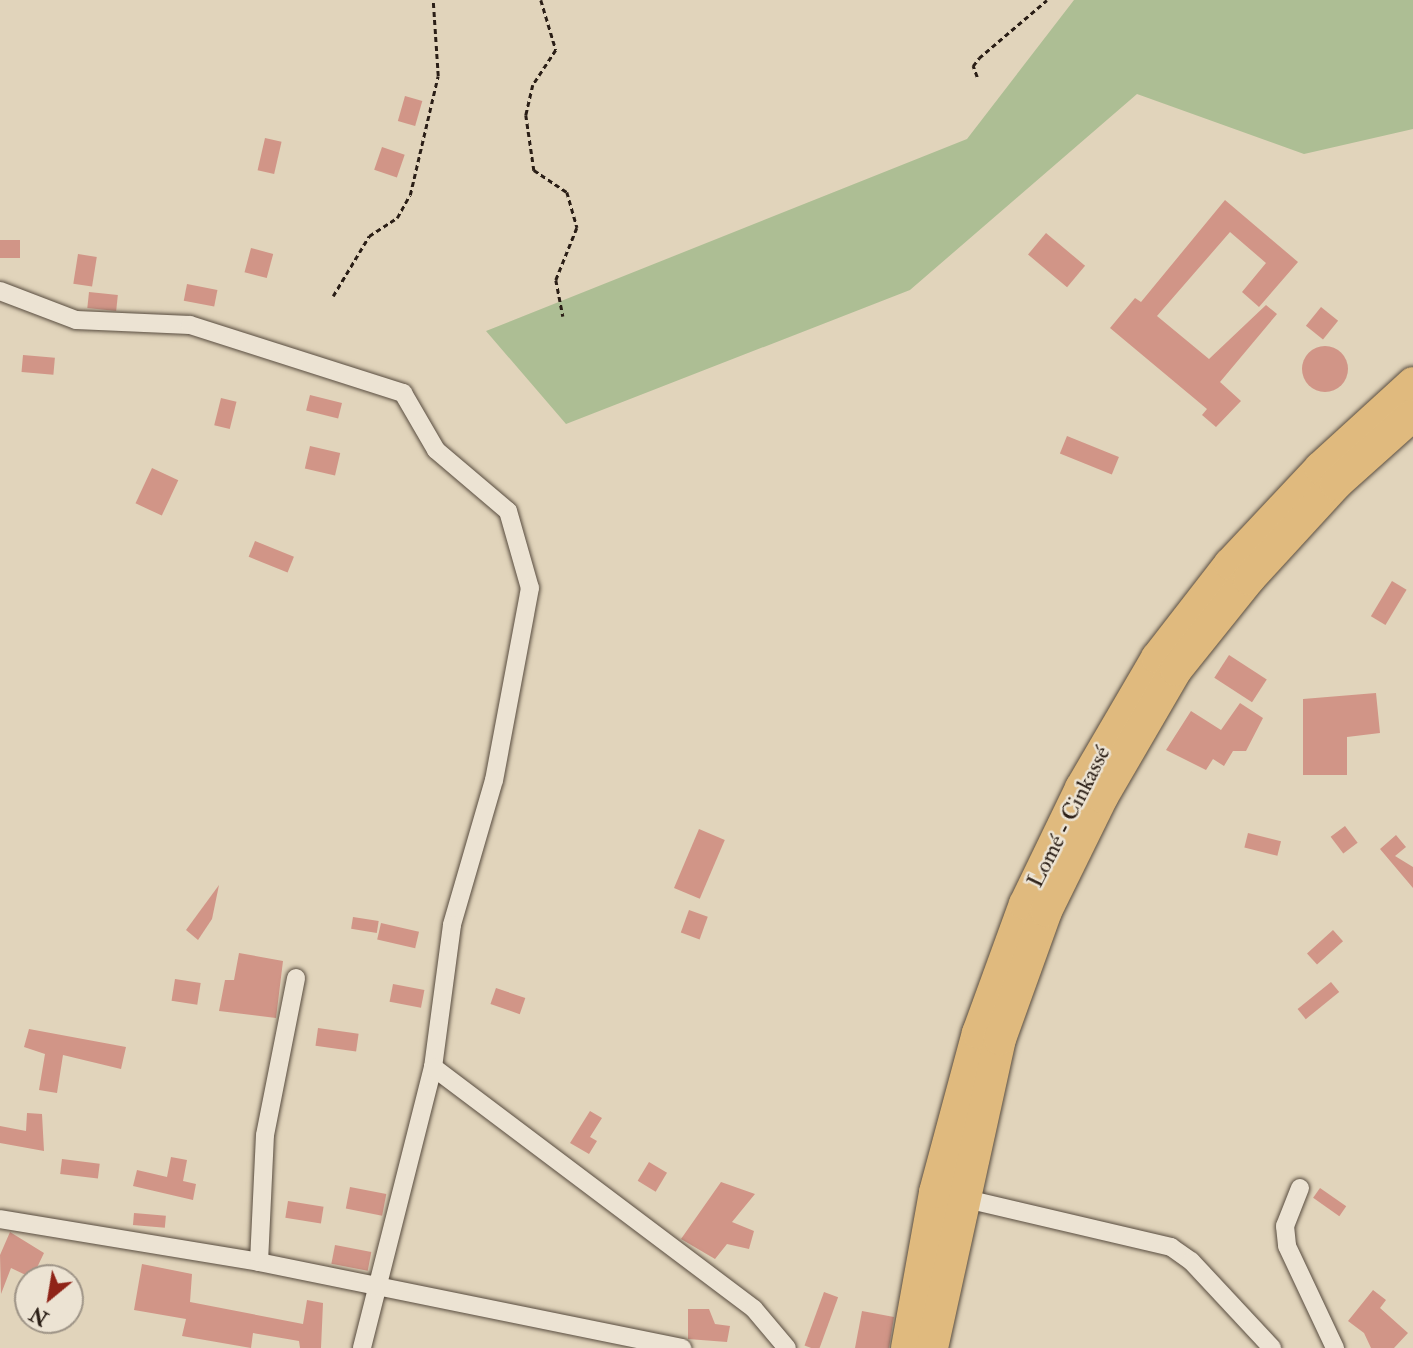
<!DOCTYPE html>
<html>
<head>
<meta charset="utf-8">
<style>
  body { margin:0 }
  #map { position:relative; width:1413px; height:1348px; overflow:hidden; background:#e1d4bb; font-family:"IM FELL Double Pica",serif }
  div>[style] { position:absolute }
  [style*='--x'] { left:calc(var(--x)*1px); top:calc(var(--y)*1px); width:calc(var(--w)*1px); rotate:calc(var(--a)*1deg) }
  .green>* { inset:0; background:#adbe94 }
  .building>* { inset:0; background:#d19587; transform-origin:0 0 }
  .round { border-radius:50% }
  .path>* { height:2.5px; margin-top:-1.25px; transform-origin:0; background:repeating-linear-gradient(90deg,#2a1e16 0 5px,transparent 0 8.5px) }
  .roads { filter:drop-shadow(0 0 2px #584c3f) drop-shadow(0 0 2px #584c3f) }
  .street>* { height:18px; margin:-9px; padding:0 9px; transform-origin:9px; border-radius:9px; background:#ece3d3 }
  .highway>* { height:32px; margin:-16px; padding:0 16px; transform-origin:16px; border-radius:16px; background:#e0ba7e }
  span { translate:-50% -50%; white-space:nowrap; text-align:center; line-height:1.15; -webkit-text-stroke:5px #ece3d3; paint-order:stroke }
  .street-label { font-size:23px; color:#2a1e16 }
  .north { position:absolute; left:14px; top:1264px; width:70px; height:70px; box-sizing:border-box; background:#ece3d3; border:2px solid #9e9487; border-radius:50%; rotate:210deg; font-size:19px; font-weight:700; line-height:28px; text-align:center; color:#2a1e16 }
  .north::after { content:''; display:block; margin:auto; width:24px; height:32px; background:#8f2418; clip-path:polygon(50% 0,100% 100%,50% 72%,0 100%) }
</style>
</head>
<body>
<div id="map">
  <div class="green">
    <div style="clip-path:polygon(1074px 0,1413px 0,1413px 129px,1304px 154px,1137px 94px,910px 290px,566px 424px,486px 331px,967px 139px)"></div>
  </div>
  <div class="building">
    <div style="left:405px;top:96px;width:18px;height:26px;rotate:16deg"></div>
    <div style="left:265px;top:138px;width:17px;height:33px;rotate:13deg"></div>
    <div style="left:382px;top:147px;width:24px;height:24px;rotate:19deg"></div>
    <div style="clip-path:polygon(1225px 200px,1298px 262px,1259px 307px,1242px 292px,1266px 263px,1230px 232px,1157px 316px,1209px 359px,1266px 305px,1277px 314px,1220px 382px,1241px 401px,1216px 427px,1202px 415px,1207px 409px,1110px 328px,1135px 298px,1141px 302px)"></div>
    <div style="left:1046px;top:233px;width:51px;height:28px;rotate:40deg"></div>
    <div style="left:0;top:240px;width:20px;height:18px"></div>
    <div style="left:251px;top:248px;width:23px;height:25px;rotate:15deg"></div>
    <div style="left:78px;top:254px;width:19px;height:30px;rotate:9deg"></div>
    <div style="left:187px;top:284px;width:31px;height:17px;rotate:11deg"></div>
    <div style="left:89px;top:292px;width:29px;height:16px;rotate:6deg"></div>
    <div style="left:1321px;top:307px;width:22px;height:24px;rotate:39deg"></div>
    <div class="round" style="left:1302px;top:346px;width:46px;height:46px"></div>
    <div style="left:23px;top:355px;width:32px;height:17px;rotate:5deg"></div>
    <div style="left:310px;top:395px;width:33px;height:16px;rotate:14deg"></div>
    <div style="left:221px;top:398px;width:16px;height:28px;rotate:14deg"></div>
    <div style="left:1067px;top:436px;width:56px;height:19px;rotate:22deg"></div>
    <div style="left:310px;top:446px;width:31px;height:23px;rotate:13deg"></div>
    <div style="left:152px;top:468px;width:29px;height:39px;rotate:25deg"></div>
    <div style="left:255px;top:541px;width:42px;height:17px;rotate:22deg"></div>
    <div style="left:1392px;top:581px;width:17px;height:41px;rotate:31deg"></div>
    <div style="left:1229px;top:655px;width:45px;height:27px;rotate:33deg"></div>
    <div style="clip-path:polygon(1376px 693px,1380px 733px,1347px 737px,1347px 775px,1303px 775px,1303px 699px)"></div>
    <div style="clip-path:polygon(1240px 703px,1263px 718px,1246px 751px,1233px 751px,1224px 766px,1213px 759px,1206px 770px,1166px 750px,1191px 711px,1221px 730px)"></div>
    <div style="left:1345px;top:826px;width:21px;height:18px;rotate:53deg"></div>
    <div style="left:699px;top:829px;width:28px;height:64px;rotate:23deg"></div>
    <div style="left:1248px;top:833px;width:34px;height:15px;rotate:14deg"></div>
    <div style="clip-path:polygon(1396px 835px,1406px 847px,1395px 856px,1413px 867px,1413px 888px,1380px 849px)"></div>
    <div style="clip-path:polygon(219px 885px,212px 919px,198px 940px,186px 930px)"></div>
    <div style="left:689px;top:910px;width:20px;height:24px;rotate:20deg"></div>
    <div style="left:353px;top:917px;width:26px;height:12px;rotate:9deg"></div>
    <div style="left:381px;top:923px;width:39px;height:17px;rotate:13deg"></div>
    <div style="left:1333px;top:930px;width:15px;height:35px;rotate:48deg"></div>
    <div style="clip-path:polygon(239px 953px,283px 961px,276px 1018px,219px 1011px,225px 980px,234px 980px)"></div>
    <div style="left:175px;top:979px;width:26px;height:22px;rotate:9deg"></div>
    <div style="left:1331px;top:982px;width:13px;height:43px;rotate:51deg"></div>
    <div style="left:393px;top:984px;width:32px;height:18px;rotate:11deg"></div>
    <div style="left:496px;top:988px;width:31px;height:17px;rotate:19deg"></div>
    <div style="left:318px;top:1028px;width:41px;height:18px;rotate:8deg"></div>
    <div style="clip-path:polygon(29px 1029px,126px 1047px,121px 1069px,63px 1055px,57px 1093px,39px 1090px,45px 1054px,24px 1047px)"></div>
    <div style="clip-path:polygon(590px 1111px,602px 1118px,590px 1137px,597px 1141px,589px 1154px,570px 1143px)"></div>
    <div style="clip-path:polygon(27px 1113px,42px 1114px,44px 1151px,0 1143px,0 1126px,26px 1131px)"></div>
    <div style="clip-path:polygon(171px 1157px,187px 1160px,183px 1181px,196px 1184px,193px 1200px,133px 1186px,137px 1170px,167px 1177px)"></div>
    <div style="left:62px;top:1159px;width:38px;height:15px;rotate:7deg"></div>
    <div style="left:649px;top:1162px;width:21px;height:22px;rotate:31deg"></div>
    <div style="clip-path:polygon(721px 1182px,755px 1194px,732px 1222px,754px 1231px,749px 1249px,727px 1244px,715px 1259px,681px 1239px)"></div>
    <div style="left:350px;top:1187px;width:37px;height:22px;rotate:11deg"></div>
    <div style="left:1320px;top:1188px;width:32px;height:12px;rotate:35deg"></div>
    <div style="left:288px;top:1201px;width:36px;height:17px;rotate:9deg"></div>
    <div style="left:134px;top:1213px;width:32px;height:12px;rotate:5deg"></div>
    <div style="clip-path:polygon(10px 1232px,44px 1253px,32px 1278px,11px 1268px,1px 1294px,0 1255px)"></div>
    <div style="left:335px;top:1245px;width:37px;height:19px;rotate:11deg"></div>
    <div style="clip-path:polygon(142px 1264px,192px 1274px,190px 1302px,303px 1324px,307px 1300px,323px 1303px,321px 1348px,300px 1348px,299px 1341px,253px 1333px,251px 1348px,182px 1336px,186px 1319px,134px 1310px)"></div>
    <div style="clip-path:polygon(1373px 1290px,1386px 1300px,1380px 1308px,1408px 1333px,1394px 1348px,1371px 1348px,1364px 1333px,1348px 1321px)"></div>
    <div style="left:824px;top:1292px;width:15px;height:57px;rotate:20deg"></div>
    <div style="clip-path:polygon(688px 1309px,709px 1309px,715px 1324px,730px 1326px,727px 1342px,688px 1339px)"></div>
    <div style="clip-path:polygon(862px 1311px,894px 1317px,889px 1348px,855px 1348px)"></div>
  </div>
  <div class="path">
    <div style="--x:541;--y:0;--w:52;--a:73.3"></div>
    <div style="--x:556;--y:50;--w:42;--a:123.3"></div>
    <div style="--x:533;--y:85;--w:31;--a:103"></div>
    <div style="--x:526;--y:115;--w:56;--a:81.7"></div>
    <div style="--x:534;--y:170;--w:40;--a:34"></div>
    <div style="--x:567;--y:192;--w:37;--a:74"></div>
    <div style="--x:577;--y:228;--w:56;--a:112"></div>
    <div style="--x:556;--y:280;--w:37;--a:79"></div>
    <div style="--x:977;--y:77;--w:12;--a:-110"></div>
    <div style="--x:973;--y:66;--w:10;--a:-53"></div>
    <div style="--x:979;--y:58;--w:89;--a:-40.5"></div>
    <div style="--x:333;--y:296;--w:70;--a:-59"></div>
    <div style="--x:369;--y:236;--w:33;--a:-33"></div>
    <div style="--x:397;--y:218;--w:26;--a:-61"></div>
    <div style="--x:410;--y:195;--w:122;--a:-76.8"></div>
    <div style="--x:438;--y:76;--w:76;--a:-93.8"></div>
  </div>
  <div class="roads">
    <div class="street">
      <div style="--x:0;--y:291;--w:81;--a:20.9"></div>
      <div style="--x:76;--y:320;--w:114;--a:2.5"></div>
      <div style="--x:190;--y:325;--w:224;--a:17.7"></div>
      <div style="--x:403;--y:393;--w:66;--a:59.9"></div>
      <div style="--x:436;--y:450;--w:94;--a:40.3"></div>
      <div style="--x:508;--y:511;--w:80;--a:74.1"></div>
      <div style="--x:530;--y:588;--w:195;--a:100.6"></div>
      <div style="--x:494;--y:780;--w:151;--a:106.2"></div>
      <div style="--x:452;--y:925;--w:143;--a:97.6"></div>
      <div style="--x:433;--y:1067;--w:290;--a:104.2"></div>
      <div style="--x:433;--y:1067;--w:402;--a:37"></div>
      <div style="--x:754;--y:1309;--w:51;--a:49.8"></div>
      <div style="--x:1300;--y:1188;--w:41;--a:111.5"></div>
      <div style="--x:1285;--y:1226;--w:20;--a:84"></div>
      <div style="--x:1287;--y:1246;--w:113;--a:64.8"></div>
      <div style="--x:962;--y:1198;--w:215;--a:13.2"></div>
      <div style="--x:1171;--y:1247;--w:24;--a:35"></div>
      <div style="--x:1191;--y:1261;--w:119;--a:47"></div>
      <div style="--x:0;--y:1219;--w:263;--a:9.4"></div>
      <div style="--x:259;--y:1262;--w:432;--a:11.5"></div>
      <div style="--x:259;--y:1262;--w:127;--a:-87.3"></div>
      <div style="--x:265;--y:1135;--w:160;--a:-78.8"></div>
    </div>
    <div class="highway">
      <div style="--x:907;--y:1348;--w:158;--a:-79.8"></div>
      <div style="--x:935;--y:1192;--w:165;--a:-74.9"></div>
      <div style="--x:978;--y:1033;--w:137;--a:-70"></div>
      <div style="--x:1025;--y:904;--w:129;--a:-64.2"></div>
      <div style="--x:1081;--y:788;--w:151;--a:-59.7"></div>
      <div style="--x:1157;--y:658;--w:119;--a:-52.2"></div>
      <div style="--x:1230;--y:564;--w:132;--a:-46.8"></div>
      <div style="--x:1320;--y:468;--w:126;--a:-42.4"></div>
      <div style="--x:932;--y:1348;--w:316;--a:-77.6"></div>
      <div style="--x:1000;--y:1039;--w:136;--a:-70.2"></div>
      <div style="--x:1046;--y:911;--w:127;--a:-63.8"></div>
      <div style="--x:1102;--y:797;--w:147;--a:-59.8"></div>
      <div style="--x:1176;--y:670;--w:117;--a:-51.3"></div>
      <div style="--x:1249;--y:579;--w:129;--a:-47.5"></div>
      <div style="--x:1336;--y:484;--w:103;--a:-41.9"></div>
    </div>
  </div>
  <div class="street-label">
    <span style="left:1069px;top:817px;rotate:-63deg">Lomé - Cinkassé</span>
  </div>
  <div class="north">N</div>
</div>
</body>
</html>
